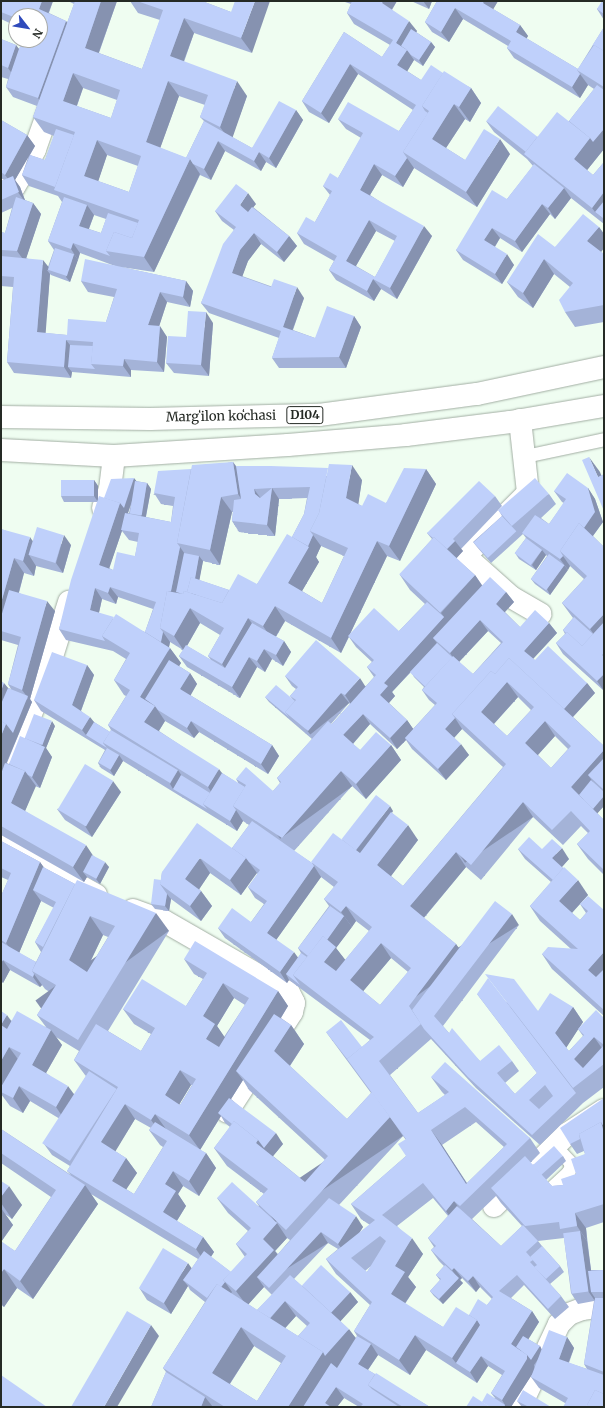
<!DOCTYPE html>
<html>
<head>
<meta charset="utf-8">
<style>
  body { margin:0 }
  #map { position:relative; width:605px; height:1408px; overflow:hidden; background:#effdf1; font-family:Merriweather,serif }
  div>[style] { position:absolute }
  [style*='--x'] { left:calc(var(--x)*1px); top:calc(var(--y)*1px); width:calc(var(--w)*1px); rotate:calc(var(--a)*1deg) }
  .roads { filter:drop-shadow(0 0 1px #a2aea3) drop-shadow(0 0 1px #a2aea3) }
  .service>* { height:13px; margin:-6.5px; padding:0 6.5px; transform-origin:6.5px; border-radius:6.5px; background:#fff }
  .minor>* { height:22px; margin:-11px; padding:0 11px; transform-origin:11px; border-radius:11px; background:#fff }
  .primary>* { height:22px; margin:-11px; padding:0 11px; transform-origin:11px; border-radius:11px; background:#fff }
  .wall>* { inset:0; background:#a4b3d8 }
  .shaded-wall>* { inset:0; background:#8692b0; transform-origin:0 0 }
  .building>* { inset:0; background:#bfd0fb; transform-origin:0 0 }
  span { translate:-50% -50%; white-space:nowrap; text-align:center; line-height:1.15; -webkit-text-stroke:3px #fff; paint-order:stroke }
  .shield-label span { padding:1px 3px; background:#fff; border:1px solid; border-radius:3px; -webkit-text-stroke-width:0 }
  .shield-label { font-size:12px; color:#252a25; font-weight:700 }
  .street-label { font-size:13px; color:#252a25 }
  .frame { position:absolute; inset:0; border:2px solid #252a25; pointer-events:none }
  .north { position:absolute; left:8px; top:8px; width:40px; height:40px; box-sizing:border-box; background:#fff; border:1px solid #a8aaa8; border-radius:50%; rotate:121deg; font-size:11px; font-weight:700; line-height:16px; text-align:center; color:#252a25 }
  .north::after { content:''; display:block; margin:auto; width:14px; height:18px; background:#2f4abb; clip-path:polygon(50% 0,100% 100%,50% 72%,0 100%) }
</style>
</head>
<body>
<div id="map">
  <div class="roads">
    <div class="service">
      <div style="--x:525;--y:456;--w:81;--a:-12.1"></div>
      <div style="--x:553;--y:1186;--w:21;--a:-43"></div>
      <div style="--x:568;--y:1172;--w:7;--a:-63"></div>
      <div style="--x:571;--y:1166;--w:5;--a:-112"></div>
      <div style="--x:569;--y:1161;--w:21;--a:-133"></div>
    </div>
    <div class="minor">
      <div style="--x:1;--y:189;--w:13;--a:-9"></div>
      <div style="--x:14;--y:187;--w:17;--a:-59"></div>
      <div style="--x:23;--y:172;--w:26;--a:-62"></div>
      <div style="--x:35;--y:149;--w:51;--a:-70.5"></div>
      <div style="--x:520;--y:420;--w:73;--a:83.7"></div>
      <div style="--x:528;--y:493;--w:89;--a:135"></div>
      <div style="--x:465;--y:556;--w:62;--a:41.7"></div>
      <div style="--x:511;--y:597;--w:34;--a:30"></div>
      <div style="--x:103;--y:508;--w:20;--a:-70"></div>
      <div style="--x:110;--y:489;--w:33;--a:-83"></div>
      <div style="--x:1;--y:788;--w:118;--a:-68"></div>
      <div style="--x:45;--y:679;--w:81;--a:-72.7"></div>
      <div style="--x:1;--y:842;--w:109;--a:29.2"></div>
      <div style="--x:133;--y:910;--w:33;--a:20"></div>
      <div style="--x:164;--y:921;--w:144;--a:29.9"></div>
      <div style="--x:289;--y:993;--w:11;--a:63"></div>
      <div style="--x:294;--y:1003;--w:9;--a:103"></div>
      <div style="--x:292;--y:1012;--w:119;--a:123"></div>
      <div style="--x:494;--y:1206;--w:103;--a:-44.6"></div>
      <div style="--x:567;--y:1134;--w:44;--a:-33"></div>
      <div style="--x:520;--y:1407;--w:92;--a:-64.8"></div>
      <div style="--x:559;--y:1324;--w:14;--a:-45"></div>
      <div style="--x:569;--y:1314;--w:14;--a:-21"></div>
      <div style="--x:582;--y:1309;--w:22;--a:-8"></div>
    </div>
    <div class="primary">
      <div style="--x:1;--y:417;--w:149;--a:0.8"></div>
      <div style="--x:150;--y:419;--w:169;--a:-1.4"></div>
      <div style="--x:319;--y:415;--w:159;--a:-7.6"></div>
      <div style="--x:477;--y:394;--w:130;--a:-12"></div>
      <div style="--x:1;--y:450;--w:113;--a:3"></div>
      <div style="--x:114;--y:456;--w:174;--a:-3.6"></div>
      <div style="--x:288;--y:445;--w:118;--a:-4.8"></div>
      <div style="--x:406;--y:435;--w:105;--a:-7.1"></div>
      <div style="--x:510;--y:422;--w:95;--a:-9.7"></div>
    </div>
  </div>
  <div class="wall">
    <div style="clip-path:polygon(evenodd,1px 1px,53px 1px,49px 13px,66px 21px,67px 23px,74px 4px,68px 1px,117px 1px,99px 53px,142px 69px,160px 20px,138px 13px,130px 1px,202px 1px,231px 12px,252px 53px,194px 33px,184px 62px,247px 96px,232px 137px,252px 148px,296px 110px,303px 120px,276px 168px,266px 162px,261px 171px,225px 151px,211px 180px,200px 175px,154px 272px,121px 267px,186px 281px,193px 291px,190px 307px,167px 302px,159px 326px,167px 337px,164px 372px,131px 370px,131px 377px,72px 372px,71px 378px,14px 373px,7px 362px,13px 287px,1px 286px,1px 232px,5px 233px,12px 208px,1px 213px,1px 181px,4px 180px,1px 178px,1px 120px,27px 135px,35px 146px,30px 155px,45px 160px,54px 136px,44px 132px,33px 117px,37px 106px,13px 97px,6px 87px,8px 79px,1px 77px,1px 39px,16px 45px,19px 49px,40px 40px,40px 16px,16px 16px,16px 26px,1px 19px,1px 1px,83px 88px,117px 100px,111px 118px,77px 106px,83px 88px,1px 1px,179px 96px,205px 105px,200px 117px,204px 121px,186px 158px,160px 148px,179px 96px,1px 1px,29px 155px,22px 175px,29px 186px,58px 196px,62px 202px,48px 241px,54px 250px,48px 267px,26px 258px,41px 214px,33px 203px,25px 200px,20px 187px,15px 180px,29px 155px,1px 1px,107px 155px,138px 166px,129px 192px,98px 181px,107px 155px,1px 1px,94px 215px,106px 219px,101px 233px,89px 229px,94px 215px,1px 1px,80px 253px,115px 266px,81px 281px,88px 292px,114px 297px,106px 322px,67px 335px,45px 333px,50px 274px,51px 275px,70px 282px,80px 253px)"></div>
    <div style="clip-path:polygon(evenodd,342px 1px,397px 1px,392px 10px,417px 31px,416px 32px,431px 42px,435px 47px,423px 66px,414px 60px,407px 71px,421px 80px,443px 73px,471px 88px,481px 103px,470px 122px,465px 119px,446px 148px,465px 160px,510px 154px,477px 207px,414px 168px,403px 187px,382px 175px,370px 195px,432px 236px,397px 299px,381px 289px,374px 301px,336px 280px,329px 270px,334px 261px,304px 244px,297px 233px,315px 222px,330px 195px,323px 186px,338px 178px,361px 138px,346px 129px,338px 119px,399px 131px,413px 110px,358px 74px,329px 123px,309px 112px,302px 101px,344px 32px,382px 57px,390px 45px,354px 24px,347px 13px,351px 4px,342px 1px,376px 231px,395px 241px,375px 277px,356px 266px,376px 231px)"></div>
    <div style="clip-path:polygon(411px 1px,432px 1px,429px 9px)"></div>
    <div style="clip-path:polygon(437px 1px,498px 1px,493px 9px,520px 25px,528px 36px,526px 38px,578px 69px,604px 27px,604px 149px,587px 170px,593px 175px,604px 162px,604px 224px,571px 198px,555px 219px,550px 214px,522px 252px,500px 238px,495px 247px,514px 265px,502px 284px,463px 260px,456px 250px,507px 199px,533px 166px,527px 159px,494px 132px,486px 121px,537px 137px,569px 121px,594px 89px,588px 85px,580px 98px,514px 58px,507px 48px,508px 46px,463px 19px,449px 42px,432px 32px,425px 22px)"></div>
    <div style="clip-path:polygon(604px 1px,604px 20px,597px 9px)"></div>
    <div style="clip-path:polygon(256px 204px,253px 207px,289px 236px,297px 246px,284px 262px,261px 244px,248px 261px,242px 276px,304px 298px,293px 330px,315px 338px,354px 316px,361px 327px,346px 368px,279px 368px,272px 358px,279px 338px,209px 313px,201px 303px,234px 230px,222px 221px,215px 211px)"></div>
    <div style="clip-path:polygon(599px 227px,604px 234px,604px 248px,601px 252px,604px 254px,604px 322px,575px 327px,565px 312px,570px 287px,554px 274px,533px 308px,518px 297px,507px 282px,555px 247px)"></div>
    <div style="clip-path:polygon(213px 323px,209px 376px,174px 373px,166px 363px,186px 337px)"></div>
    <div style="clip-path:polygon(evenodd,233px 462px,236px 466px,362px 480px,358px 504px,362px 506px,386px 503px,426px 469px,436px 484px,400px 561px,387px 556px,350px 634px,399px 631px,425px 604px,410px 590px,400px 575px,432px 539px,427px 533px,495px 496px,502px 506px,461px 549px,463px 551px,456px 558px,475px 575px,482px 585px,506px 592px,514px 602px,505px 612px,520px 627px,549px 623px,557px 633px,533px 659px,535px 660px,587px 683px,595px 693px,573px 717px,604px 746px,604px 806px,597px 813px,604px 820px,604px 875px,588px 859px,577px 844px,588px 833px,581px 826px,563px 845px,533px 817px,481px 880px,466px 867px,424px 918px,456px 944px,459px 949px,519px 925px,443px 1026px,449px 1033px,480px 1061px,512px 1061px,519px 1071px,505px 1083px,515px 1094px,537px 1073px,477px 994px,538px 1011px,573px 1007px,583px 1022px,579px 1028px,604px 1018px,604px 1087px,583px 1103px,540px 1145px,476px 1088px,431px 1039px,390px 1075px,418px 1113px,445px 1095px,442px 1092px,431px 1077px,530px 1138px,540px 1153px,530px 1163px,532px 1165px,563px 1156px,566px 1161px,546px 1180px,552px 1186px,563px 1185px,576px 1174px,585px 1154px,584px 1151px,577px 1154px,570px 1144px,604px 1098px,604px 1222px,586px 1228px,591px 1270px,604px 1270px,604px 1407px,565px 1403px,539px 1388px,531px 1377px,532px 1374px,511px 1407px,482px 1402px,495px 1398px,491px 1393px,502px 1375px,488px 1366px,477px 1383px,426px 1350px,410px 1375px,378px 1355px,368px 1370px,430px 1407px,359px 1407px,344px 1398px,337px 1407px,151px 1407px,166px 1372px,163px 1368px,205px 1302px,190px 1290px,188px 1286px,171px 1314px,147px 1300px,140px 1289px,192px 1268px,198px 1259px,91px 1194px,98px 1204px,33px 1299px,17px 1288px,4px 1307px,1px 1305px,1px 1181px,22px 1205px,12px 1219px,5px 1214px,13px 1225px,1px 1242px,15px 1251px,51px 1197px,1px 1163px,1px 1129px,71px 1175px,67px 1171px,70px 1166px,52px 1155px,44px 1144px,60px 1119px,30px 1101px,23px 1113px,10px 1106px,1px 1094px,1px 1095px,1px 1011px,12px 1021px,46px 1027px,37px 1015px,51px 993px,45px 989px,42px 985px,40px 987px,10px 970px,3px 983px,1px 981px,1px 896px,8px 880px,1px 877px,1px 841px,40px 862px,43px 867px,75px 884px,169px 931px,108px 1031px,141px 1051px,151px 1034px,134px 1024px,123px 1009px,186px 1006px,203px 979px,194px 974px,184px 959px,278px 991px,288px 1006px,281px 1018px,291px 1025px,304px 1044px,290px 1066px,347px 1119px,371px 1093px,326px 1032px,362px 1047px,370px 1040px,289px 980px,287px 983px,225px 938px,218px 928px,251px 922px,264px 904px,255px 898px,248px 887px,258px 874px,256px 873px,241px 895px,210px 873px,199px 889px,201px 891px,212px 906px,201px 921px,171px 899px,169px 911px,155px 909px,151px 904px,161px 880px,162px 872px,232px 848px,249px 825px,243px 821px,237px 831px,123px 761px,114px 776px,101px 768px,98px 763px,105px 750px,41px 711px,34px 700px,87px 665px,94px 675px,81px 711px,94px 722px,110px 732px,111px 730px,108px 725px,126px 696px,124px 695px,114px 680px,126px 659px,113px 651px,66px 640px,59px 629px,98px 502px,64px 502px,61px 496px,94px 480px,98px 486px,98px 500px,104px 498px,136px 481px,147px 483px,151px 489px,146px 517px,171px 522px,173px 506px,161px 504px,154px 493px,191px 469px,233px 462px,307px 498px,304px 514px,292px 537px,257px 584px,229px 590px,199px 580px,203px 561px,220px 565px,232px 512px,233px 512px,232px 521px,239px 532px,275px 536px,279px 499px,307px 498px,233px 462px,131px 504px,129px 513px,128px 513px,131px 504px,233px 462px,122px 531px,129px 540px,138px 542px,135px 556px,113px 570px,109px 568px,122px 531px,233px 462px,321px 546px,344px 556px,322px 603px,302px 591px,319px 562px,316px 557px,321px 546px,233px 462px,118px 597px,153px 609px,145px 632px,99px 613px,102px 599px,116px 604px,118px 597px,233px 462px,285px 621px,341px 653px,349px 637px,356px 647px,372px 662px,367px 667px,374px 677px,366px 686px,285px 676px,292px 686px,296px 689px,290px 696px,294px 701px,265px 697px,269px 702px,312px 739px,277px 778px,280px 783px,273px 791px,236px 779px,239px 784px,222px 773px,159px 731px,165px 721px,194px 738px,199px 732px,268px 774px,279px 756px,272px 745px,190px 695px,197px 684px,190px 673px,179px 666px,181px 663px,169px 647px,170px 642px,183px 650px,179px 656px,187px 667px,240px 698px,257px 667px,265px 672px,272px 659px,283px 666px,291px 652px,284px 641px,276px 637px,285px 621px,233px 462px,200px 623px,220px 635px,208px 656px,211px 660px,187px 646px,200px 623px,233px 462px,488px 631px,501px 643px,473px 674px,459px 662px,488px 631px,233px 462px,411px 672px,414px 677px,424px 687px,422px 690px,429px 700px,435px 705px,413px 729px,407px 720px,389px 703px,395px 696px,392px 692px,411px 672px,233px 462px,518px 697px,531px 710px,507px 736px,494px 724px,518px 697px,233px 462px,349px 703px,350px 704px,331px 725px,331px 724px,349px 703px,233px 462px,370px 724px,397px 749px,406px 740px,412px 749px,446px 780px,469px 755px,454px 738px,462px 729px,503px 767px,403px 886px,391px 876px,418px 840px,392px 813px,393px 811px,342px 840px,312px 863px,294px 851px,352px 786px,366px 799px,401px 760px,391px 745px,360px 750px,353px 744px,370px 724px,233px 462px,555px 736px,568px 749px,551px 768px,538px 755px,555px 736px,233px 462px,321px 877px,334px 887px,324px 899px,329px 906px,298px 948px,301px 953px,298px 958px,276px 940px,321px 877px,233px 462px,41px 901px,54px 908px,35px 942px,41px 952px,36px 962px,19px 953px,41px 901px,233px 462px,356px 921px,369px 931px,345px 960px,336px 948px,356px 921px,233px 462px,103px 935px,108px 937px,87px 972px,86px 971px,103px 935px,233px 462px,391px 958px,408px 972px,380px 1005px,363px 991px,391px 958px,233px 462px,234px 998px,245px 1005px,224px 1037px,217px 1026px,234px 998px,233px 462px,578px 1029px,583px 1036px,569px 1051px,566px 1048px,578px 1029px,233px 462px,56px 1037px,79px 1051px,74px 1060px,85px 1075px,86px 1076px,75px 1095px,46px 1073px,62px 1045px,56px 1037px,233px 462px,243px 1080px,249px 1090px,325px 1160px,305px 1182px,273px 1156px,283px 1144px,231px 1099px,243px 1080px,233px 462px,191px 1085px,192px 1085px,180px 1105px,179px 1104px,191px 1085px,233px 462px,221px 1116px,225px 1123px,230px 1127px,214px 1148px,227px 1166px,264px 1194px,256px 1202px,259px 1206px,217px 1198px,228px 1213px,248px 1231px,236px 1244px,245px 1257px,231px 1272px,211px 1257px,214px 1252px,203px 1237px,177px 1221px,186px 1206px,178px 1194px,183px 1186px,199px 1196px,216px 1168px,206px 1153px,200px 1150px,221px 1116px,233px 462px,135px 1119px,151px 1128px,149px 1130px,160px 1145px,163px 1147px,134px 1194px,126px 1189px,137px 1173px,126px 1158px,115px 1151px,135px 1119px,233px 462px,476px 1122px,504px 1147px,467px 1183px,442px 1145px,476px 1122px,233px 462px,403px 1136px,406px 1140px,406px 1156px,351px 1204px,361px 1219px,370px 1225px,359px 1233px,363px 1227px,339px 1205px,403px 1136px,233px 462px,496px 1196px,501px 1203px,522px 1226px,501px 1246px,472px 1219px,496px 1196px,233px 462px,433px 1198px,448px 1216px,428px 1238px,434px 1247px,431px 1250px,439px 1261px,444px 1266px,436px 1275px,440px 1280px,430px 1291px,434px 1296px,443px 1304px,463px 1283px,460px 1280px,462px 1278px,476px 1292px,480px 1287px,492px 1299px,487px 1305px,469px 1315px,443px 1327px,405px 1304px,416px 1287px,408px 1277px,423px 1254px,397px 1226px,433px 1198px,233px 462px,287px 1238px,290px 1240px,278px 1254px,275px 1251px,287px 1238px,233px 462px,564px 1238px,571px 1293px,578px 1304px,594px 1301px,584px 1364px,587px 1369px,569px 1363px,574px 1348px,567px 1337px,542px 1350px,540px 1346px,528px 1339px,539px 1322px,532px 1311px,511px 1298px,524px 1285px,555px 1319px,569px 1307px,561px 1296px,550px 1284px,564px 1272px,560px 1266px,542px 1246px,538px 1241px,564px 1238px,233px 462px,328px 1243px,338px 1249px,326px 1259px,336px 1274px,370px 1305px,354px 1331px,357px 1336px,356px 1338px,340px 1321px,358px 1302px,350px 1292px,302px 1286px,294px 1279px,328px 1243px,233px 462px,371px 1266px,367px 1272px,365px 1271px,371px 1266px,233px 462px,264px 1287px,272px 1295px,257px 1310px,248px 1304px,264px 1287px,233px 462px,296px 1316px,307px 1326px,298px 1336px,285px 1328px,296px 1316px,233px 462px,254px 1346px,281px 1363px,257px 1401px,230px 1384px,254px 1346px)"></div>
    <div style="clip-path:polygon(588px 488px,595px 499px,603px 522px,593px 536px,604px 547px,604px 691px,563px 654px,556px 643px,565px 634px,563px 630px,573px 618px,562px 603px,584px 579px,570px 566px,550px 595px,535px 584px,531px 579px,547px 556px,546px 555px,536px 570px,519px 559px,515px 553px,526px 538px,523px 534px,491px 563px,477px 547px,473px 542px,502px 516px,499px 511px,549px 494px,556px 504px,541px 518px,549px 524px,564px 503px,562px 502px,554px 491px)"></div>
    <div style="clip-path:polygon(1px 529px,33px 541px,71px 545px,63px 573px,36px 566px,34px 576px,24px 573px,19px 593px,55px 611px,30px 699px,32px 702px,7px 763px,9px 764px,25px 738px,55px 726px,46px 748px,52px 757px,40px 788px,35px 786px,25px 811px,92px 855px,109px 867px,100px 884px,87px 877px,84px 882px,1px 835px,1px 681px,8px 688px,11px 689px,8px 684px,18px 645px,1px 640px)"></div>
    <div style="clip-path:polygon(121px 792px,92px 837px,65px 820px,57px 809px)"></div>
    <div style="clip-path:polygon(518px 849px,542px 849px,569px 859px,562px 867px,588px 895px,572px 913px,580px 920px,586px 913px,580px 904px,604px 910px,604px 1016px,552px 969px,542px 954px,571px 949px,540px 921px,530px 906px,551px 882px,525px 859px)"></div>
    <div style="clip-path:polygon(517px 1401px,551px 1407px,522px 1407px)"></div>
  </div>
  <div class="shaded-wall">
    <div style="clip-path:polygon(42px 1px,53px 1px,46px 19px,39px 9px)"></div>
    <div style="clip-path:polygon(101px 1px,117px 1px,95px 63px,85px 48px)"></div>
    <div style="clip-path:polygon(255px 1px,270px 1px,252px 53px,241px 38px)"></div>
    <div style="clip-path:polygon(383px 1px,397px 1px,389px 14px,382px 3px)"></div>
    <div style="clip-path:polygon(423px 1px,432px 1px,429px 9px)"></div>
    <div style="clip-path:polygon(484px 1px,498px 1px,491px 13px,483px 3px)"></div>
    <div style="clip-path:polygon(455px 8px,463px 19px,449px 42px,441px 32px)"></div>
    <div style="clip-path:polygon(184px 18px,194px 33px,180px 71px,170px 56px)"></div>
    <div style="clip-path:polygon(66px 21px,73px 31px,45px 109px,38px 98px)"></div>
    <div style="clip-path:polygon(409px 21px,417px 31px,405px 51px,396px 43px)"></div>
    <div style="clip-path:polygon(520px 25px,528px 36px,524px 43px,516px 32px)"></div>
    <div style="clip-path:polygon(431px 42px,435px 47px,423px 66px,419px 60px)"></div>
    <div style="clip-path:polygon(16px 45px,27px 60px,19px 83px,8px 68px)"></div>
    <div style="clip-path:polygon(407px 50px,414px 60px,405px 75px,397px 65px)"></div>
    <div style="clip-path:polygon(350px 64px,358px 74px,329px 123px,321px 113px)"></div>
    <div style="clip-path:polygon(73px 73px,83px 88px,73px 116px,63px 101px)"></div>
    <div style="clip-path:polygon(580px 74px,588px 85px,580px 98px,572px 87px)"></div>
    <div style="clip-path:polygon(168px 81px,179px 96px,157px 157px,146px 142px)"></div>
    <div style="clip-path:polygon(237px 81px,247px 96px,231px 142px,220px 127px)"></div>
    <div style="clip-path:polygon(471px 88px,481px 103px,470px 122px,459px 107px)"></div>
    <div style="clip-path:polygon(454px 104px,465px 119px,442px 154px,432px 139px)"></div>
    <div style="clip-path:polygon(296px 110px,303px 120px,276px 168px,269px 158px)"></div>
    <div style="clip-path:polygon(604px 129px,604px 149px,584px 174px,574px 159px,590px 138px)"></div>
    <div style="clip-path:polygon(27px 135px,35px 146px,15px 180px,20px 187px,26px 203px,5px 175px)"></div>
    <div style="clip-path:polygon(500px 139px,510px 154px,477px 207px,466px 192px)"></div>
    <div style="clip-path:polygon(97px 140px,107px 155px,95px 191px,84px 176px)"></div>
    <div style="clip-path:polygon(218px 141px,225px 151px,211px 180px,204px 169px)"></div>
    <div style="clip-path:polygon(259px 152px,266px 162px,261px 171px,254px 161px)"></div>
    <div style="clip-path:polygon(407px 158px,414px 168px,403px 187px,395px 176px)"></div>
    <div style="clip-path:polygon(190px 159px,200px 174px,154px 272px,144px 257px)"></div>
    <div style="clip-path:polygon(374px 164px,382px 175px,367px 200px,360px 190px)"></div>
    <div style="clip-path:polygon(564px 188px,571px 198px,555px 219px,548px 208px)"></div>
    <div style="clip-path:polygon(604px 192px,604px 219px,595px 212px,592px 208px)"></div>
    <div style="clip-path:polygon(248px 193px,256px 204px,247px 215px,240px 205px)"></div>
    <div style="clip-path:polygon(33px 203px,41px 214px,25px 262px,17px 251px)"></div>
    <div style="clip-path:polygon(542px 204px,550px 214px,522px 252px,515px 241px)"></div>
    <div style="clip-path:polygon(87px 205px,94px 215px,86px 236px,79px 226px)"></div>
    <div style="clip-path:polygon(369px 220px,376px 231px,353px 271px,346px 261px)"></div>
    <div style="clip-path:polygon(424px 226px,432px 236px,397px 299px,390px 288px)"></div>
    <div style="clip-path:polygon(599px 227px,604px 234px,604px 248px,598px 256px,587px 241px)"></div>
    <div style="clip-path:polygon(492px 228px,500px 238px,492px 251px,484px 240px)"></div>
    <div style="clip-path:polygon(254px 233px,261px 244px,248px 261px,240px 283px,232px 273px,240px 250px)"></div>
    <div style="clip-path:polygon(289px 236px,297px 246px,284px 262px,277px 252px)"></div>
    <div style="clip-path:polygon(73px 243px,80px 253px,78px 260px,71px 249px)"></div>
    <div style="clip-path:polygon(74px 254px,78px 260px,70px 282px,66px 277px)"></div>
    <div style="clip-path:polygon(507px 254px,514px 265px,502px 284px,495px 274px)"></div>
    <div style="clip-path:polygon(544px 259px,554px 274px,533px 308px,523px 293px)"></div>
    <div style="clip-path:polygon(43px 260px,51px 270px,47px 270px,50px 274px,45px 342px,37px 332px)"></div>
    <div style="clip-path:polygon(373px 279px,381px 289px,374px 301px,367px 291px)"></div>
    <div style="clip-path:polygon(186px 281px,193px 291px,190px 307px,183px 297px)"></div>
    <div style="clip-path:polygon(297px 287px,304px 298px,290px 337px,283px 327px)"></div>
    <div style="clip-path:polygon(160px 292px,167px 302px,156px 336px,148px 325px)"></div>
    <div style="clip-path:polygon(206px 312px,213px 323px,209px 376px,201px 365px)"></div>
    <div style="clip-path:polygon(354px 316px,361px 327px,346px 368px,339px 357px)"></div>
    <div style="clip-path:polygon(160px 326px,167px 337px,164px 372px,157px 362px)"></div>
    <div style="clip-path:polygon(66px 340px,74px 350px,68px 367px,72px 372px,71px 378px,64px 367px)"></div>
    <div style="clip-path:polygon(124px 359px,131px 370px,131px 377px,123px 366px)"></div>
    <div style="clip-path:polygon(589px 457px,600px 472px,604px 482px,598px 477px)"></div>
    <div style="clip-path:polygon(233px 462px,243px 477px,248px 509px,238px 494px)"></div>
    <div style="clip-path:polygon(352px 465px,362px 480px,357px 513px,346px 498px)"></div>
    <div style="clip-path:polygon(426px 469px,436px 484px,400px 561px,389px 546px)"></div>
    <div style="clip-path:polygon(134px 478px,138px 483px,107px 575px,99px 565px,120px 503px)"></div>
    <div style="clip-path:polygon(94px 480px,98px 486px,98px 502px,94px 496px)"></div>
    <div style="clip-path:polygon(147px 483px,151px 489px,144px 526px,140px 520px)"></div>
    <div style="clip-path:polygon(272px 488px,279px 499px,275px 536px,267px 525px)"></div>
    <div style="clip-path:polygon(588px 488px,595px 499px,603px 522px,573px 563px)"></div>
    <div style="clip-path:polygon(254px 489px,262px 500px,255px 494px)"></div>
    <div style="clip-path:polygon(221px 497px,232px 512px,220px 565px,210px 550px)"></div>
    <div style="clip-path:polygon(64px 535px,71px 545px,63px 573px,56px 563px)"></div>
    <div style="clip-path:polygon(313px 535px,321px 546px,316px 557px,319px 562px,298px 598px,288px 583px,307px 549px)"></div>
    <div style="clip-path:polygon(30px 537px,40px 552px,29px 555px,36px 566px,34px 576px,23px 561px)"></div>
    <div style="clip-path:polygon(377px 541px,387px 556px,341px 653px,331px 638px)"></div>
    <div style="clip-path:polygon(455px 541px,463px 551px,454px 561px,446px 550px)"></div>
    <div style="clip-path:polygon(180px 547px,187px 557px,178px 601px,163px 630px)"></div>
    <div style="clip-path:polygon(542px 550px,546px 555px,536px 570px,532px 565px)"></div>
    <div style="clip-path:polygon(199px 556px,203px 561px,196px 598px,191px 597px)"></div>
    <div style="clip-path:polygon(563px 556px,570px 566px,568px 570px,560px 559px)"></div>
    <div style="clip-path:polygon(14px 558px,24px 573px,9px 628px,1px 617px,1px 603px)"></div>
    <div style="clip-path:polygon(564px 565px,568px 570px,550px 595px,547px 589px)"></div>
    <div style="clip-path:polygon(475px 575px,485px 590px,433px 638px,437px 643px,392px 692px,395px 696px,387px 705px,380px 695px,384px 683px,444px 617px,441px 613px)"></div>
    <div style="clip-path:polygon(110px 587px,118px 597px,116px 604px,108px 593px)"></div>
    <div style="clip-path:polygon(95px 588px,102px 599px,97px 621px,90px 610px)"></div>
    <div style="clip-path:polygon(506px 592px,514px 602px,503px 614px,496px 604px)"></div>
    <div style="clip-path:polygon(47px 601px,55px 611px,30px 699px,32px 702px,1px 776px,1px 736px,6px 724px,28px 698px,22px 690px)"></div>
    <div style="clip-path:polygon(275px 606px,285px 621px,273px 641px,263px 626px)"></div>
    <div style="clip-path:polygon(190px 608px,200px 623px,184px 651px,174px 636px)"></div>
    <div style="clip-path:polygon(604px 614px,604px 640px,601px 644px,590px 629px)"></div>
    <div style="clip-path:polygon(248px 618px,259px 633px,233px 679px,222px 664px)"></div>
    <div style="clip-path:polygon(480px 620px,488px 631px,458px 663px,456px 662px,450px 653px)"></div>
    <div style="clip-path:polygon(549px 623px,557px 633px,531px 661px,524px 651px)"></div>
    <div style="clip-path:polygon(163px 632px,170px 642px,168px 652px,170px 648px,181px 663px,154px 707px,140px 697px,160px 644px)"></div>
    <div style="clip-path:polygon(284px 641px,291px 652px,283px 666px,276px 655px)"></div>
    <div style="clip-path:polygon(264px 649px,272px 659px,265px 672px,257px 661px)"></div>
    <div style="clip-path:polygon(249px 657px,257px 667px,240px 698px,232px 687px)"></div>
    <div style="clip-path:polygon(87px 665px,94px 675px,79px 716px,72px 705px)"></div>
    <div style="clip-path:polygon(190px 673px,197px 684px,188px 700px,180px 689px)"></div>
    <div style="clip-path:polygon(604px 674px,604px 691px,597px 681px)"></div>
    <div style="clip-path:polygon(360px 678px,367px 689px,352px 706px,345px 695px)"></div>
    <div style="clip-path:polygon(507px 682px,518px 697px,491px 727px,481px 712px)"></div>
    <div style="clip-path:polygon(4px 683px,12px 693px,1px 719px,1px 691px)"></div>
    <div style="clip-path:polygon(587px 683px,595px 693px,570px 720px,563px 710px)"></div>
    <div style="left:341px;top:693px;width:13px;height:50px;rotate:51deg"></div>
    <div style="clip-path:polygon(155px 706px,165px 721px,155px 737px,144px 722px)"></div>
    <div style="clip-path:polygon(363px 714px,370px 724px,350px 747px,342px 736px)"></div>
    <div style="clip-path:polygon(90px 717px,98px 727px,86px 735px,82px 730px)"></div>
    <div style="clip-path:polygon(455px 718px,462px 729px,452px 740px,445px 729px)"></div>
    <div style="clip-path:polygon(407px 720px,414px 730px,405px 738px,406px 740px,397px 749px,390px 738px)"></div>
    <div style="clip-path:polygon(52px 721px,55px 726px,46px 748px,52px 757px,40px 788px,32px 777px,40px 748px)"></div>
    <div style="clip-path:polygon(191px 721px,199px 732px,194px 738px,187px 728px)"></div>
    <div style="clip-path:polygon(545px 721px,555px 736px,535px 758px,525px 743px)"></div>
    <div style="clip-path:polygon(461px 744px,469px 755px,446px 780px,438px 769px)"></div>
    <div style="clip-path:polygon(272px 745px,279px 756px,268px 774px,261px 764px)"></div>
    <div style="clip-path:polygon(391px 745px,401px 760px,366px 799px,356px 784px)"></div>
    <div style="clip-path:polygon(604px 750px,604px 777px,588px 775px,596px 786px,582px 801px,571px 787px)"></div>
    <div style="clip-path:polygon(119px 755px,123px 761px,114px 776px,110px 770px)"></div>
    <div style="clip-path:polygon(219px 769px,230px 784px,218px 802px,208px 787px)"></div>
    <div style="clip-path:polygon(178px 770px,185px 781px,173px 789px,170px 784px)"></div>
    <div style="clip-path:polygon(25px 771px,36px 786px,22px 818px,11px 803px)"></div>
    <div style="left:341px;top:771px;width:19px;height:89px;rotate:54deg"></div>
    <div style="clip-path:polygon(113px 781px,121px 792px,92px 837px,85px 826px)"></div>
    <div style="clip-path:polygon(604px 796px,604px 806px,595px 816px,591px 810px)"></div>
    <div style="left:523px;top:802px;width:18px;height:82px;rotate:56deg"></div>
    <div style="clip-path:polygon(390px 806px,393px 811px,357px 859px,354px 853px)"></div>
    <div style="clip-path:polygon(236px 810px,243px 821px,237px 831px,230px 821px)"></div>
    <div style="clip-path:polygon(408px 825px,418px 840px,388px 880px,377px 865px)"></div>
    <div style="clip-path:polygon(86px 845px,96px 860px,83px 872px,87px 877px,84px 882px,73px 867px)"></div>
    <div style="clip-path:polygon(562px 848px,569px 859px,560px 869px,552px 858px)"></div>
    <div style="clip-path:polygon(456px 852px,466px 867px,421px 921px,410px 906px)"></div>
    <div style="clip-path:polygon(200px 858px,210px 873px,196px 894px,185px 879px)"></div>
    <div style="clip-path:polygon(246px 858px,257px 873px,241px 895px,230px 880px)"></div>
    <div style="clip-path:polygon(40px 862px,51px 877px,33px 890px,41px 901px,17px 958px,6px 943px)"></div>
    <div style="clip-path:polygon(105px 862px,109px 867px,100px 884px,96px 879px)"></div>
    <div style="clip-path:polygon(314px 866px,321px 877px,274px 943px,267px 933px)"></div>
    <div style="clip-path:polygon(578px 880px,588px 895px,569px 916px,559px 901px)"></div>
    <div style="clip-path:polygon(201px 891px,212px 906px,201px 921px,190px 906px)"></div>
    <div style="clip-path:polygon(167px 894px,171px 899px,169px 911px,165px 906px)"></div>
    <div style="clip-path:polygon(346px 906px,356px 921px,352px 927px,341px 912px)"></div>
    <div style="left:156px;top:913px;width:22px;height:149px;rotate:54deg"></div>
    <div style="left:512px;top:914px;width:13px;height:128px;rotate:58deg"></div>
    <div style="clip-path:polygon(90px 916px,103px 935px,82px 979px,69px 960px)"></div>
    <div style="clip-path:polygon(344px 916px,352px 927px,336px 948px,347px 962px,335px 977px,312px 959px)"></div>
    <div style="clip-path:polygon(381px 943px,391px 958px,360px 995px,350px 980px)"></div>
    <div style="left:456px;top:944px;width:19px;height:78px;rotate:54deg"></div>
    <div style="clip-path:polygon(294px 952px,302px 963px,286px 974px,289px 980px,287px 983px,280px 972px)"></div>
    <div style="clip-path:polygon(604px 952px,604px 979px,599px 985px,588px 970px)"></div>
    <div style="clip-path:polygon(3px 960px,10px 970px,3px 983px,1px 980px,1px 963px)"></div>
    <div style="clip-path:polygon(34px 974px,42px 985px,40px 987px,33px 977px)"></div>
    <div style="clip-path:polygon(223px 983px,234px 998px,217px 1026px,226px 1039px,216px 1054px,206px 1039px,203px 1016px)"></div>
    <div style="clip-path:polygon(278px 991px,288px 1006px,244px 1078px,236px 1071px,243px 1080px,221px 1115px,218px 1113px,221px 1116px,200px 1150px,189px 1135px)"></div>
    <div style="clip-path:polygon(573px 1007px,583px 1022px,566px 1048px,555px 1033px)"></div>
    <div style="clip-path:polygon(7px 1015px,17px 1030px,12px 1040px,1px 1025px)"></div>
    <div style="clip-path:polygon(291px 1025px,304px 1044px,287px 1070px,274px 1051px)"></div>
    <div style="clip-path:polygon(51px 1030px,62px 1045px,42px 1080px,32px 1065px)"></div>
    <div style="clip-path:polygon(594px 1037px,604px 1051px,585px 1074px,574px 1059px)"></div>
    <div style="clip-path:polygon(9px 1047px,20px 1062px,1px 1092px,1px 1061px)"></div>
    <div style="clip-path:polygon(180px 1070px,191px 1085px,176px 1110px,165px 1095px)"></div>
    <div style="clip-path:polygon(19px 1086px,30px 1101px,23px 1113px,13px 1098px)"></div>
    <div style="clip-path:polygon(68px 1086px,79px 1101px,66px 1122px,56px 1107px)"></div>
    <div style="clip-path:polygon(125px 1104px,135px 1119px,112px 1157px,77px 1164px)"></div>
    <div style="clip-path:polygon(155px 1114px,166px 1129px,162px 1135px,151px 1120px)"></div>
    <div style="left:390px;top:1117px;width:23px;height:154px;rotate:56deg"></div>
    <div style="clip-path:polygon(601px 1122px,604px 1127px,604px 1133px)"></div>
    <div style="clip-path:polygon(431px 1130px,442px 1145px,473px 1193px,466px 1184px)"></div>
    <div style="clip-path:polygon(276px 1133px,283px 1144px,269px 1161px,256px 1143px,258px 1140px)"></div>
    <div style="clip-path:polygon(206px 1153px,216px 1168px,199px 1196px,189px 1181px)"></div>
    <div style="clip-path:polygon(126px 1158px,137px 1173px,122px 1196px,112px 1181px)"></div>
    <div style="clip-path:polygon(173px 1171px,183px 1186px,178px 1194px,186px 1206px,173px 1227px,163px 1212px,165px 1184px)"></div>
    <div style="clip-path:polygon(85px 1185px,98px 1204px,33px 1299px,20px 1281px)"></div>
    <div style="clip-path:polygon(9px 1186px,22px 1205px,12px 1219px,1px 1203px,1px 1197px)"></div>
    <div style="clip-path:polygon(454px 1201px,465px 1216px,456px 1226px,446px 1211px)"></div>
    <div style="clip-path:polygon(1px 1208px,13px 1225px,1px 1242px)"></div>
    <div style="clip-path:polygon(575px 1213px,586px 1228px,587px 1241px,577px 1226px)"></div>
    <div style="clip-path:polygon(356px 1216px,363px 1227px,346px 1254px,338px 1244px)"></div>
    <div style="clip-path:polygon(277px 1223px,287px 1238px,275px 1251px,285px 1265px,257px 1277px,264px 1287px,247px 1306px,236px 1291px,263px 1239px)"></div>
    <div style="clip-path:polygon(580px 1231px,587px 1241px,594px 1292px,591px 1292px,595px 1298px,595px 1301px,588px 1291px)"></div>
    <div style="left:321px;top:1232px;width:13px;height:76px;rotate:58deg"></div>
    <div style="clip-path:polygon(203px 1237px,214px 1252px,206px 1264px,196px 1249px)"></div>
    <div style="clip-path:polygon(412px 1238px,423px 1254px,408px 1277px,416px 1287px,401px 1309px,391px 1294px,395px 1266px)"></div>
    <div style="clip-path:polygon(188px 1263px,195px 1273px,183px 1280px,188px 1286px,171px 1314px,164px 1303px)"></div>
    <div style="clip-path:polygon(454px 1268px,462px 1278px,460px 1280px,463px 1283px,443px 1304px,439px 1299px,458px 1279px,452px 1270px)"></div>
    <div style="clip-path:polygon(4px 1269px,17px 1288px,4px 1307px,1px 1303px,1px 1273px)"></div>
    <div style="clip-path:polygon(473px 1276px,480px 1287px,476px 1292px,468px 1281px)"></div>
    <div style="clip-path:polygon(225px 1282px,232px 1292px,218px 1311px,211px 1301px)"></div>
    <div style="clip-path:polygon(350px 1292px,358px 1302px,338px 1324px,330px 1313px)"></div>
    <div style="clip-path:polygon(285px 1301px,296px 1316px,279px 1335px,269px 1320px)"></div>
    <div style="clip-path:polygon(532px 1311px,539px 1322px,520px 1353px,511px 1344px)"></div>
    <div style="clip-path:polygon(477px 1320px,487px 1335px,456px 1363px,452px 1358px)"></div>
    <div style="clip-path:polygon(151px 1325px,159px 1336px,117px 1407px,104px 1407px)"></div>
    <div style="clip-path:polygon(241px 1327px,254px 1346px,225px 1391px,212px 1373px)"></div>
    <div style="clip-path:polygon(349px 1329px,360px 1344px,313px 1407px,288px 1407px,323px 1352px)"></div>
    <div style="clip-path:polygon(415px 1335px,426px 1350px,410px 1375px,399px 1360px)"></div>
    <div style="clip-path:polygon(567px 1337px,574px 1348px,566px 1369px,559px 1359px)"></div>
    <div style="clip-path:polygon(371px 1344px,378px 1355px,365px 1374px,358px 1364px)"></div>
    <div style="clip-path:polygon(540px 1346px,543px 1352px,534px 1365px,535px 1370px,511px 1407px,504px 1407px,505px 1405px,502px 1400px,527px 1355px)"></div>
    <div style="clip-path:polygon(481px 1356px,488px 1366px,477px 1383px,470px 1372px)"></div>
    <div style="clip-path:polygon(336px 1387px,344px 1398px,337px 1407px,328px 1407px,325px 1403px)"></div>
    <div style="clip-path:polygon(205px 1397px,213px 1407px,201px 1407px)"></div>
  </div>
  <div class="building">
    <div style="clip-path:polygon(1px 1px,42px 1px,39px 9px,66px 21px,38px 98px,6px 87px,22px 40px,40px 40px,40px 33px,41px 29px,40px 29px,40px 16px,16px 16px,16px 18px,1px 12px)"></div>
    <div style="clip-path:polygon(evenodd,75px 1px,101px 1px,85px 48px,142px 69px,163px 10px,137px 1px,202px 1px,231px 12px,235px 1px,255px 1px,241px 38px,184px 18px,170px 56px,237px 81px,220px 127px,200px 117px,208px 95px,168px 81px,146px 142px,190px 159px,144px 257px,106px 251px,114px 232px,132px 238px,139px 220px,54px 190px,75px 132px,33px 117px,75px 1px,73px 73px,120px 90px,111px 118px,63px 101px,73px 73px,75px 1px,97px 140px,141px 156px,129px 192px,84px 176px,97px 140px)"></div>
    <div style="clip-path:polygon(evenodd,352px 1px,383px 1px,382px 3px,409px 21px,396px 43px,407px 50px,397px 65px,421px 80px,431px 65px,443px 73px,422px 106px,425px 111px,428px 113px,403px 152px,407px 158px,395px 176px,374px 164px,360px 190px,424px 226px,390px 288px,373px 279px,367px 291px,329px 270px,337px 256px,297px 233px,306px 217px,315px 222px,332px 191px,323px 186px,330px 173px,338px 178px,363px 133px,338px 119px,348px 102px,399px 131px,416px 105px,350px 64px,321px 113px,302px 101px,344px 32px,382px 57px,393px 40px,347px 13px,352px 1px,369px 220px,397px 236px,375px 277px,346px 261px,369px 220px)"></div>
    <div style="clip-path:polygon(437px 1px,484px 1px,483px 3px,520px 25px,516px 32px,578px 69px,577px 70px,580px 74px,572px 87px,507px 48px,511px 41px,455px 8px,441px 32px,425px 22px)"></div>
    <div style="clip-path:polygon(602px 1px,604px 1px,604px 14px,597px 9px)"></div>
    <div style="clip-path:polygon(604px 27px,604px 51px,594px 45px,592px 46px)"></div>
    <div style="clip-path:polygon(411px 29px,431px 42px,419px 60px,411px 55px,407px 50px,401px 46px)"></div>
    <div style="clip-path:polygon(1px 39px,16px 45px,8px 68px,1px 65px)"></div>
    <div style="clip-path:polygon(594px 45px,604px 51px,604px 87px,577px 70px)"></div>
    <div style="clip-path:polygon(444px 71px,471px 88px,459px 107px,454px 104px,432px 139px,465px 160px,484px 129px,500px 139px,466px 192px,403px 152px,429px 111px,422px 106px)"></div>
    <div style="clip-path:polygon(597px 85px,604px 90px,604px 129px,593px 142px,590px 138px,569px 121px)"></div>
    <div style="clip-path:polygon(279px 101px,296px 110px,269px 158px,259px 152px,254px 161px,218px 141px,204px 169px,193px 164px,190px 159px,186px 158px,204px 121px,252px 148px)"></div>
    <div style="left:498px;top:106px;width:50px;height:19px;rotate:38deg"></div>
    <div style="clip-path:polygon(557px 112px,590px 138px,574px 159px,593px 175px,604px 162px,604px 192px,592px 208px,524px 154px)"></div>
    <div style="clip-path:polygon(1px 120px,27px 135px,5px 175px,1px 172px)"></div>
    <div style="clip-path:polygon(56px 129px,74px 135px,55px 187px,22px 175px,30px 155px,45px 160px)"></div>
    <div style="clip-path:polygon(534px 164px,564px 188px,548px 208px,542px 204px,515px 241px,492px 228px,484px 240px,507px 254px,495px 274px,456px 250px,492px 190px,507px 199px)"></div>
    <div style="clip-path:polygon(13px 176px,19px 192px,1px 200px,1px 181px)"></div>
    <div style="clip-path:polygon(236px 184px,248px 193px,240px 205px,248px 212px,252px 207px,289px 236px,277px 252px,254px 233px,240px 250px,232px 273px,271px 287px,274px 279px,297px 287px,283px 327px,315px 338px,327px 306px,354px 316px,339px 357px,272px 358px,281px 331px,201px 303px,223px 244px,236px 227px,215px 211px)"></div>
    <div style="clip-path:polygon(16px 197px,33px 203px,17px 251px,1px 250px,1px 232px,5px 233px)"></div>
    <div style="clip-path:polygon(64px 197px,87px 205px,79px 226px,101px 233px,108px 213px,138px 223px,132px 238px,114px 232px,106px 251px,110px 256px,73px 243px,71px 249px,48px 241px)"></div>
    <div style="clip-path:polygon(604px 201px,604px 219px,595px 212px)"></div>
    <div style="clip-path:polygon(583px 214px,599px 227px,587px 241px,604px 254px,604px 305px,565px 312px,559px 300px,573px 283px,544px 259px,523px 293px,507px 282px,538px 234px,555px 247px)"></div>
    <div style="left:55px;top:248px;width:20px;height:23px;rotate:18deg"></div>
    <div style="clip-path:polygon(1px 256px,43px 260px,37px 332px,67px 335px,68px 319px,106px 322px,117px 289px,81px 281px,85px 259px,186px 281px,183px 297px,160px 292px,148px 325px,160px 326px,157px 362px,124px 359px,123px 366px,91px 364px,93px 342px,66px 340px,64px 367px,7px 362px,14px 277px,1px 276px)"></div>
    <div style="clip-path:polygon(188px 311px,206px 312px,201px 365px,166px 363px,168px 336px,186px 337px)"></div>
    <div style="clip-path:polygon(70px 345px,93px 346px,91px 364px,95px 369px,68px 367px)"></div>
    <div style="clip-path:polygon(589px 457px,598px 477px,604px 474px,604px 511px,582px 460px)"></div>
    <div style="clip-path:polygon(233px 462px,238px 494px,221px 497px,210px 550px,177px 543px,192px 465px)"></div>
    <div style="clip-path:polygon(329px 464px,352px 465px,346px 498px,362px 506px,368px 494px,386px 503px,404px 468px,426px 469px,389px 546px,377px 541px,331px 638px,275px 606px,263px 626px,248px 618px,222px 664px,208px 656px,224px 628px,190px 608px,174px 636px,160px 628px,167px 591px,183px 594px,184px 591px,222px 603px,238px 574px,257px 584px,287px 534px,309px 547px,288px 583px,322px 603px,348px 548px,310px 531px,319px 513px)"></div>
    <div style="clip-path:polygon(evenodd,236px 466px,271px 466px,328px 468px,319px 513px,310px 531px,313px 535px,308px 546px,292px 537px,304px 514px,310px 487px,272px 488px,267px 525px,232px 521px,234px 500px,241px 499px,236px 466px,272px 488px,260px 498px,255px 494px,254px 489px,272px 488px)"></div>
    <div style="clip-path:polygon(191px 469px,177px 543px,180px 547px,171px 591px,167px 591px,160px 628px,163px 632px,161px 642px,145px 632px,156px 602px,110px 587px,108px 593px,95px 588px,90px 610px,114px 617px,102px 636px,105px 641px,59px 629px,71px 580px,99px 496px,120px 503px,99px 565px,113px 570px,117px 552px,135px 556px,139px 533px,121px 530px,125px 513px,171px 522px,175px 497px,154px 493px,158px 471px)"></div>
    <div style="clip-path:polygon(567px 473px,588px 488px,595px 512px,584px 528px,579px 523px,560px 551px,563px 556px,560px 559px,522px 533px,535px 515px,549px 524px,566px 499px,554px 491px)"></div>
    <div style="clip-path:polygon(134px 478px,124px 508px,120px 503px,104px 498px,111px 479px)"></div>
    <div style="left:535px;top:478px;width:21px;height:49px;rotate:49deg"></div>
    <div style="left:61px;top:480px;width:33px;height:16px"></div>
    <div style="left:135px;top:481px;width:12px;height:33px;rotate:9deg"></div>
    <div style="clip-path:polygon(479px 481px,495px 496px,453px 539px,455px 541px,447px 549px,434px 537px,433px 538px,427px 533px)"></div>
    <div style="left:502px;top:516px;width:21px;height:39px;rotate:47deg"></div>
    <div style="clip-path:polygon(579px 523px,604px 547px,604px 614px,590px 629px,562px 603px,587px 576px,560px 551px)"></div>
    <div style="left:37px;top:527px;width:28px;height:29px;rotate:17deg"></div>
    <div style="clip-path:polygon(1px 529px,30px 537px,23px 561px,14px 558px,1px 603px)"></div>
    <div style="left:434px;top:537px;width:56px;height:51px;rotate:43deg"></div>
    <div style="left:526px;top:538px;width:20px;height:19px;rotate:37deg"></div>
    <div style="clip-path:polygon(184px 553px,199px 556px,195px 579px,191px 577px,187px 592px,184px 591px,183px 594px,176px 592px)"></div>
    <div style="left:549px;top:554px;width:19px;height:31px;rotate:36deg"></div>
    <div style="clip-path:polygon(191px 577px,229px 590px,222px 603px,187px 592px)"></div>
    <div style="clip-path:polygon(490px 577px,506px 592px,496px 604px,520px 627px,535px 610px,549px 623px,524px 651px,535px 660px,548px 646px,587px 683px,564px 709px,509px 658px,495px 674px,491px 671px,452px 714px,455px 718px,445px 729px,461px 744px,438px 769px,405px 738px,437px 703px,422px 690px,453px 656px,473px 674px,503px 642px,480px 620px,450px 653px,433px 638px)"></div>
    <div style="clip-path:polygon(9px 590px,47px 601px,22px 690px,8px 684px,21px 637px,1px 631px,1px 617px)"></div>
    <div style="clip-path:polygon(427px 602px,444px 617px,384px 683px,388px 686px,380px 695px,407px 720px,390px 738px,363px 714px,343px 735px,331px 725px,376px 675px,367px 667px,374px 660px,348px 636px,374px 608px,399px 631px)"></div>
    <div style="clip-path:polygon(116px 614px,170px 648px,140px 697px,155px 706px,144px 722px,219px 769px,208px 787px,108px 725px,130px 690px,114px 680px,130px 653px,102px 636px)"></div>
    <div style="clip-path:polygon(574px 617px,593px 634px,582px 646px,567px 632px,566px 633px,563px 630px)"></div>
    <div style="clip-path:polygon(604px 622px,604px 653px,602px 655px,604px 657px,604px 674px,597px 681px,556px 643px,567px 632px,582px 646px)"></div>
    <div style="clip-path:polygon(252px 623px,284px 641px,276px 655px,264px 649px,257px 661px,249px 657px,232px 687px,179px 656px,186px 645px,225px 668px)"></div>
    <div style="clip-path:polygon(316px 640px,360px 678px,345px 695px,341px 693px,308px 731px,285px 712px,296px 700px,290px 696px,298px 687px,285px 676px)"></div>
    <div style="left:437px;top:643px;width:21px;height:40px;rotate:43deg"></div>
    <div style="clip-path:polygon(52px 652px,87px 665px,72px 705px,90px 717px,82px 730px,34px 700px)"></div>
    <div style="clip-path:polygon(evenodd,509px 658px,604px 746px,604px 750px,571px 787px,604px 820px,604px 870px,577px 844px,590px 831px,571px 811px,552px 830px,523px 802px,471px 865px,456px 852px,410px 906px,456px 944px,409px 1006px,421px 1024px,379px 1061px,418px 1113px,449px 1092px,431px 1077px,445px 1062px,530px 1138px,460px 1206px,454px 1201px,446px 1211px,423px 1183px,382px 1215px,412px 1238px,395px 1266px,405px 1272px,391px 1294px,443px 1327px,456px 1307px,477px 1320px,452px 1358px,415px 1335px,399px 1360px,354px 1331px,372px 1302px,326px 1259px,375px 1220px,351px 1204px,406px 1156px,398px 1144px,406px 1139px,347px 1059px,374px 1037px,293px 975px,323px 936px,336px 947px,324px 962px,336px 971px,372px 927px,346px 906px,341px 912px,324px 899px,338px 882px,311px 862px,333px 833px,360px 853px,391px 812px,408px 825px,377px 865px,403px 886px,506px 764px,452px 714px,491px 671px,495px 674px,509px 658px,507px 682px,534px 707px,507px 736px,481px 712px,507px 682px,509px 658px,545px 721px,571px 746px,551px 768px,525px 743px,545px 721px,509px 658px,381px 943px,411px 968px,380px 1005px,350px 980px,381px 943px,509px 658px,465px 1107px,507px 1144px,466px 1184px,431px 1130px,465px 1107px,509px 658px,380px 1236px,386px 1241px,367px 1272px,351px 1258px,380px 1236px)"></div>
    <div style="clip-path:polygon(169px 660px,190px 673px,180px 689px,272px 745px,261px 764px,191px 721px,187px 728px,158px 710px,155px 706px,145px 699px)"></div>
    <div style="clip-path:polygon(1px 681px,4px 683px,1px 691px)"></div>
    <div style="clip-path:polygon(276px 685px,295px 701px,285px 712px,289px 717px,265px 697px)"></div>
    <div style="clip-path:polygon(8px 688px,28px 696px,13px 733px,6px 724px,1px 721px,1px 704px)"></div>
    <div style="left:34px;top:714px;width:19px;height:26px;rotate:21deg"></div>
    <div style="clip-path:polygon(1px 721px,6px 724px,1px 736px)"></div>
    <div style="clip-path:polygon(328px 721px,360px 750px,376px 732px,391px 745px,356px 784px,341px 771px,282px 838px,233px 806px,246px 785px,236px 779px,246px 767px,273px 791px,281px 782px,277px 778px)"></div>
    <div style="clip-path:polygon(94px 722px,110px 732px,103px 743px,107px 748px,86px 735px)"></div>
    <div style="left:111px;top:730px;width:78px;height:15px;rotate:31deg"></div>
    <div style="clip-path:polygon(20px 736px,45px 747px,32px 777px,28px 775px,25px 771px,9px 764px)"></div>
    <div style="left:107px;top:748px;width:14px;height:17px;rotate:30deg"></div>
    <div style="clip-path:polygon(604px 758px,604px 788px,603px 789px,588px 775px)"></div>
    <div style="clip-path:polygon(5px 763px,25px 771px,11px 803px,86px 845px,73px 867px,1px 826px,1px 774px)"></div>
    <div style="left:85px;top:764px;width:33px;height:53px;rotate:31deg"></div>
    <div style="clip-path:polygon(222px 773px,245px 787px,233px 806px,236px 810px,230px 821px,203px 804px)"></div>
    <div style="clip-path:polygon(181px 775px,210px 793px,203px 804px,207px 809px,173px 789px)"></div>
    <div style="clip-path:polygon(591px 780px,604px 792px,604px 796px,593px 809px,579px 795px)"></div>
    <div style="left:376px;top:795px;width:18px;height:56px;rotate:38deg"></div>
    <div style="clip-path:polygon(252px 821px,312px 863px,314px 866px,267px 933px,294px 952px,280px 972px,218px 928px,232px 908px,251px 922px,267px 901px,248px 887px,260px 870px,249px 862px,246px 858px,232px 848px)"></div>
    <div style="clip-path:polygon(197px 823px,246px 858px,230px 880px,200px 858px,185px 879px,201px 891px,190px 906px,160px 884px,162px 872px)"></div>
    <div style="clip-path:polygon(529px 837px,542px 849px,552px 839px,562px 848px,552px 858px,563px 868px,553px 880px,518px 849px)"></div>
    <div style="clip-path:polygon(1px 841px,40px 862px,6px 943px,1px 940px,1px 896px,11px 873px,1px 868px)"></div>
    <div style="left:92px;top:855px;width:15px;height:19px;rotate:28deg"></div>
    <div style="clip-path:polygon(43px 867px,75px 884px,43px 947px,35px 942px,56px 902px,33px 890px)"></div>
    <div style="clip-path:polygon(564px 867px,578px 880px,559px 901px,580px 920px,588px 911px,580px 904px,588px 896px,604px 910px,604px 952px,588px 970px,596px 977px,604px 969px,604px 1010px,542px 954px,548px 947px,578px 949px,530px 906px)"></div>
    <div style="clip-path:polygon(154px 879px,161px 880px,160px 884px,167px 894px,165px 906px,151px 904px)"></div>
    <div style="clip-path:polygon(evenodd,77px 880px,156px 913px,78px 1040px,37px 1015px,56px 985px,32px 971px,77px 880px,90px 916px,115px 926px,87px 972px,69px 960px,90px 916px)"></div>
    <div style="clip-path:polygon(evenodd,495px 901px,512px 914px,434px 1016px,449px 1033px,452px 1028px,480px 1061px,499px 1045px,512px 1061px,497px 1073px,515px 1094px,537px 1073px,477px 994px,488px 978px,576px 1093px,532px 1135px,468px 1077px,424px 1029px,412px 1010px,495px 901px,545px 1085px,553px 1096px,539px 1109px,529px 1100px,545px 1085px)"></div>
    <div style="clip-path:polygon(330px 906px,344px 916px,327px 940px,323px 936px,308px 956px,298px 948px)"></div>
    <div style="clip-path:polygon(evenodd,195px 941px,278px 991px,189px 1135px,155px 1114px,151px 1120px,125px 1104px,101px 1142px,126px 1158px,112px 1181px,134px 1194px,167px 1141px,149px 1130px,155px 1122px,206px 1153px,189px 1181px,173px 1171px,165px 1184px,176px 1191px,163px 1212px,203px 1237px,196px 1249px,67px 1171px,118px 1087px,74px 1060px,96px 1024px,141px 1051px,155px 1028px,123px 1009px,142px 979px,186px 1006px,207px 973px,184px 959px,195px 941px,223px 983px,249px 998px,219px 1047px,206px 1039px,215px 1024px,203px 1016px,223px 983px,195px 941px,180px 1070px,196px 1079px,180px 1105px,165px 1095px,180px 1070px)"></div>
    <div style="clip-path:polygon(1px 942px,36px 962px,32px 971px,34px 974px,33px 977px,3px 960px,1px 963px)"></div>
    <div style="clip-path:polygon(301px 953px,307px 957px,293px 975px,300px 985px,286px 974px)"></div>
    <div style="clip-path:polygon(evenodd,485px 974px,514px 979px,538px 1011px,550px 993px,573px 1007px,555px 1033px,569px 1051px,584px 1035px,578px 1029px,596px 1010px,604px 1018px,604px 1064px,573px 1088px,485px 974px,594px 1037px,604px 1045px,583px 1068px,574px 1059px,594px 1037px)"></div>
    <div style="clip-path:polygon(1px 1011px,7px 1015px,1px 1025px,7px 1029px,17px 1011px,51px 1030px,32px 1065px,68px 1086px,56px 1107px,19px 1086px,13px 1098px,1px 1092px,1px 1087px,21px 1053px,9px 1047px,1px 1061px)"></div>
    <div style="clip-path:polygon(274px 1014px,291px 1025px,274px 1051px,347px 1119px,372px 1092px,390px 1117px,286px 1230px,256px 1202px,268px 1189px,214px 1148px,234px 1121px,258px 1140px,256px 1143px,305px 1182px,328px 1156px,236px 1071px)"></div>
    <div style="clip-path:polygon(341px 1020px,362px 1047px,347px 1059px,351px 1064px,326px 1032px)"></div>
    <div style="left:89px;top:1071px;width:33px;height:86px;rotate:33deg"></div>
    <div style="clip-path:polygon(229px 1098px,276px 1133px,264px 1148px,258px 1140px,234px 1121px,232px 1124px,218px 1113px)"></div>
    <div style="clip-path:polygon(604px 1098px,604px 1127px,601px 1122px,579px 1134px,580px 1139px,570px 1144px,560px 1128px)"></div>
    <div style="clip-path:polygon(601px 1122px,604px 1133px,604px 1204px,575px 1213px,577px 1226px,560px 1229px,559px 1222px,525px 1226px,491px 1188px,525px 1156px,552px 1186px,563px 1185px,561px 1179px,576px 1174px,571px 1159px,585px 1154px,579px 1134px)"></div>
    <div style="clip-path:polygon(1px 1129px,85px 1185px,20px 1281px,4px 1269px,1px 1273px,1px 1241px,15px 1251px,56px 1190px,1px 1153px)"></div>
    <div style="left:554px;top:1146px;width:13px;height:29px;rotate:48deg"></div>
    <div style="clip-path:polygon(1px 1181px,9px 1186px,1px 1197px)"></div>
    <div style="clip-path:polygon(232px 1182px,277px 1223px,263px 1239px,274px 1250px,236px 1291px,223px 1280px,247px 1254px,236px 1244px,251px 1228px,217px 1198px)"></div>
    <div style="clip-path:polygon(329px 1198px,356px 1216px,338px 1244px,321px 1232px,269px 1288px,257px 1277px)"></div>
    <div style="clip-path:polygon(457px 1206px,501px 1246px,523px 1225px,538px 1241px,526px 1252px,533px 1260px,530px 1262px,561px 1296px,548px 1309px,517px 1275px,499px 1291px,532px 1311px,511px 1344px,527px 1355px,527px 1359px,502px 1400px,491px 1393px,505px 1371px,481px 1356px,470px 1372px,456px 1363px,480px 1325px,477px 1320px,469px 1315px,478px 1299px,487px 1305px,493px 1297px,473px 1276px,468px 1281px,454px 1268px,452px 1270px,431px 1250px,436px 1246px,428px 1238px)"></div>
    <div style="left:580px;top:1231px;width:61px;height:17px;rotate:82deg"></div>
    <div style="clip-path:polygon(542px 1246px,560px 1266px,546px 1279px,534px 1267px,537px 1265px,530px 1257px)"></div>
    <div style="left:163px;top:1248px;width:29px;height:47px;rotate:31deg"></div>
    <div style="clip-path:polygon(204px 1251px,231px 1272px,223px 1280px,225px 1282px,221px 1287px,217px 1284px,207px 1298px,183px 1280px)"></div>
    <div style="left:321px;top:1265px;width:40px;height:28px;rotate:43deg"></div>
    <div style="clip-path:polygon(445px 1265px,459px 1278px,439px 1299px,430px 1291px,441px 1279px,436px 1275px)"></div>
    <div style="clip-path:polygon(604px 1270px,604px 1292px,591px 1292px,588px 1271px)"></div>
    <div style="clip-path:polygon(290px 1275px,349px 1329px,325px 1356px,323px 1352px,298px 1336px,310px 1323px,285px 1301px,270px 1318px,257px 1310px)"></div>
    <div style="clip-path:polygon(evenodd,217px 1284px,323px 1352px,288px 1407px,225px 1407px,163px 1368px,217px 1284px,241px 1327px,286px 1356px,257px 1401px,212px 1373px,241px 1327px)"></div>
    <div style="clip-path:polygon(595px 1298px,604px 1298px,604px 1372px,584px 1364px)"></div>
    <div style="clip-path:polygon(127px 1311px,151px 1325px,104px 1407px,71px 1407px)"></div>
    <div style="clip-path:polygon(549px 1330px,567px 1337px,559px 1359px,604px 1375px,604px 1394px,595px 1390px,586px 1407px,563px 1407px,568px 1398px,531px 1377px)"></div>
    <div style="clip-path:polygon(357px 1336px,371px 1344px,358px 1364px,375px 1374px,368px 1385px,372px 1389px,399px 1407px,360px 1407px,363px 1404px,336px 1387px,325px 1403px,331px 1407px,303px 1407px,331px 1363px,337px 1368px)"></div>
    <div style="clip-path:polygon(523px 1336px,540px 1346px,531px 1360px,527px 1355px,516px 1347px)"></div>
    <div style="clip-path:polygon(166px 1372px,205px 1397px,201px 1407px,151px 1407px)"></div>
    <div style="clip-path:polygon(376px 1373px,430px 1407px,403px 1407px,368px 1385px)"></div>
    <div style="clip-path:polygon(1px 1375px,47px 1407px,4px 1407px,1px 1405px)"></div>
    <div style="clip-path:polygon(523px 1390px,551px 1407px,529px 1407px,517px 1401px)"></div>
    <div style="clip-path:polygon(595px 1390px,604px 1394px,604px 1407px,586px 1407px)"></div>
    <div style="clip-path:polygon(487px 1393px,505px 1405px,504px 1407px,490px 1407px,482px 1402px)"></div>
    <div style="clip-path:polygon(473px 1396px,490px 1407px,466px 1407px)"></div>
  </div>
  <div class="shield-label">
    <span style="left:305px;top:415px">D104</span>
  </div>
  <div class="street-label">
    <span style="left:221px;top:417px;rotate:-1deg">Margʻilon koʻchasi</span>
  </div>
  <div class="frame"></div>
  <div class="north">N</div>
</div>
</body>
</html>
